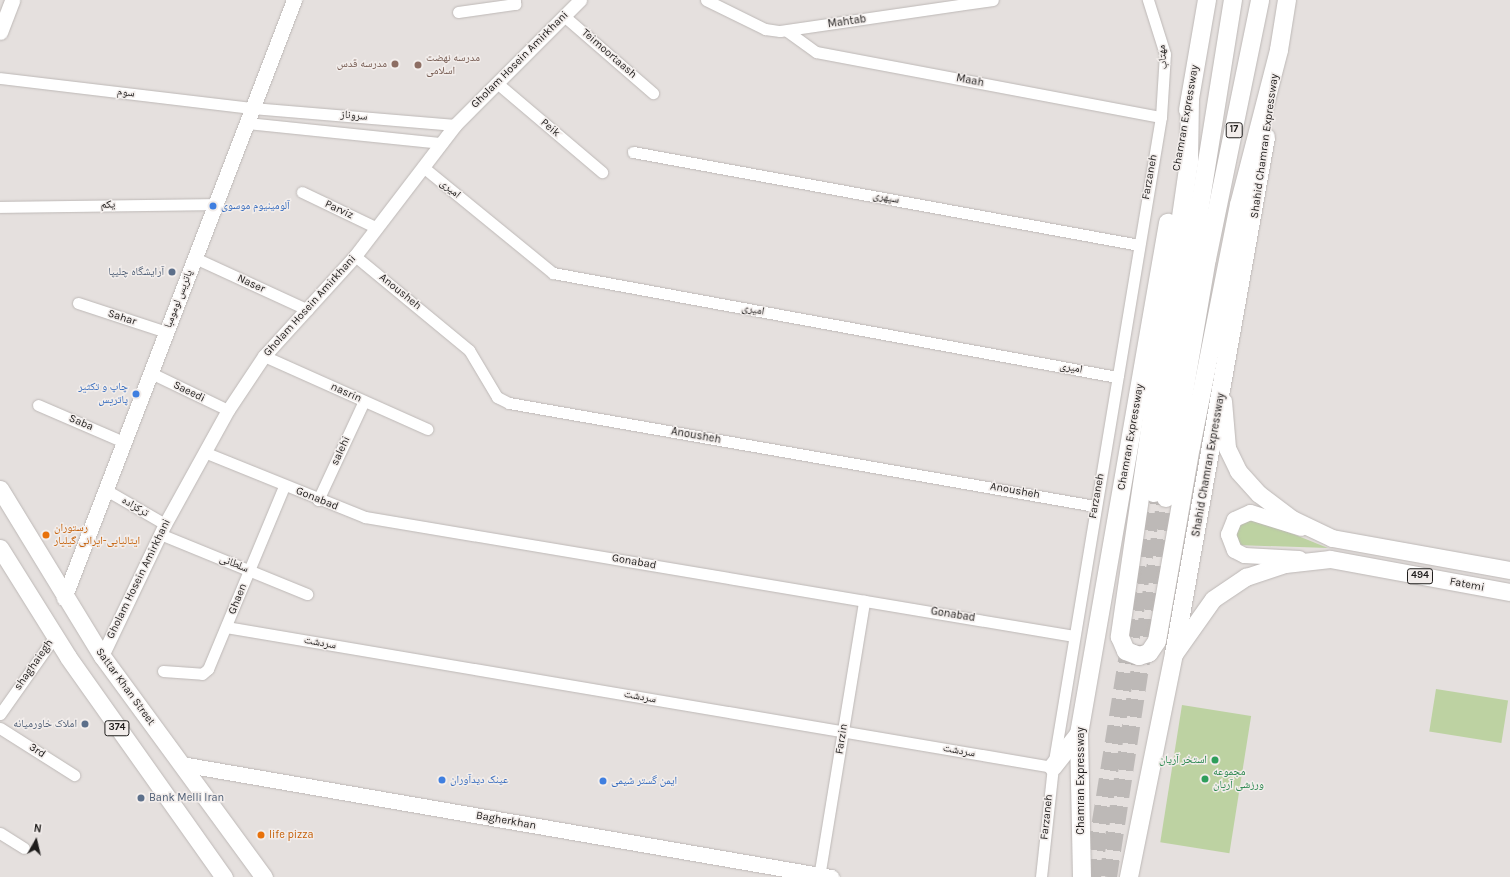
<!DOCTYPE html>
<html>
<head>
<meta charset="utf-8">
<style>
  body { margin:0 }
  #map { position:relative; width:1510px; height:877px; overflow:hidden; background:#e5e0de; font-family:Karla,"Noto Naskh Arabic",sans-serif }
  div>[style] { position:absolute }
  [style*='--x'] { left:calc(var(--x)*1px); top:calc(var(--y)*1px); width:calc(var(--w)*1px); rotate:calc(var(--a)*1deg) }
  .green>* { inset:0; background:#bdd2a2; transform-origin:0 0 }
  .trunk-tunnel>* { height:18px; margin-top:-9px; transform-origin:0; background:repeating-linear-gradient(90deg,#bdb9b7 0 18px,transparent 0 27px) }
  .roads { filter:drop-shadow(0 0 1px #bdb8b6) drop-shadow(0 0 1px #bdb8b6) }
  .minor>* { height:11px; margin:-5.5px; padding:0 5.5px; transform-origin:5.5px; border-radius:5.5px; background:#fff }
  .tertiary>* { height:13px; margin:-6.5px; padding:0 6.5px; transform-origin:6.5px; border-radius:6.5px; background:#fff }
  .secondary>* { height:15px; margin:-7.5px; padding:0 7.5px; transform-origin:7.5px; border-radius:7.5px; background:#fff }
  .primary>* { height:17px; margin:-8.5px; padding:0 8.5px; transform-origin:8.5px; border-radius:8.5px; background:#fff }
  .trunk>* { height:18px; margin:-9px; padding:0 9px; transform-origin:9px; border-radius:9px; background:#fff }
  .dots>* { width:11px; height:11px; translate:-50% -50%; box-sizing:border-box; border:2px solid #f2edeb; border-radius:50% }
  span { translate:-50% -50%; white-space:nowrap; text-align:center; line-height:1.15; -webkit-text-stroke:3px #f2edeb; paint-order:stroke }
  .shield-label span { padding:1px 3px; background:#f2edeb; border:1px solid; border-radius:3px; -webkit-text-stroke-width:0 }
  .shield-label { font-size:10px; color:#1e1c1b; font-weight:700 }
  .street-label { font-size:11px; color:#1e1c1b }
  .education-label { font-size:11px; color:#785e54 }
  .left { translate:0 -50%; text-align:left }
  .right { translate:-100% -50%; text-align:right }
  .shop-label { font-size:11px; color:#366cbe }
  .service-label { font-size:11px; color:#4e5e75 }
  .food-label { font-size:11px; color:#c56008 }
  .leisure-label { font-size:11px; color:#27864d }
  .north { position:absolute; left:16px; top:821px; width:40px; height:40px; -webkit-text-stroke:3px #f2edeb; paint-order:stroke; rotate:8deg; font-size:11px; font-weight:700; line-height:16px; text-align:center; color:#1e1c1b }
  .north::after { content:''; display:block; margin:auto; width:14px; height:18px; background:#1e1c1b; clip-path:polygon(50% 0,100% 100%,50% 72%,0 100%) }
</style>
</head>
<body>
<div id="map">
  <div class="green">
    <div style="clip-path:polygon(1253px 518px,1328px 548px,1236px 545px,1233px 524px)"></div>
    <div style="left:1436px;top:689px;width:73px;height:43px;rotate:9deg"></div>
    <div style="left:1182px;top:705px;width:70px;height:139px;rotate:9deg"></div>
  </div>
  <div class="trunk-tunnel">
    <div style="--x:1092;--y:877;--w:389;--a:-80.8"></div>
    <div style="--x:1108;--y:877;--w:383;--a:-81.3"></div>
  </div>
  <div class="roads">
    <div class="minor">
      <div style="--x:706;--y:0;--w:66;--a:26.2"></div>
      <div style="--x:765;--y:29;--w:15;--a:8"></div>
      <div style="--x:780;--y:31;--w:215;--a:-8.3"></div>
      <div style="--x:458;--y:12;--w:58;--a:-8"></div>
      <div style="--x:515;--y:4;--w:4;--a:-90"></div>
      <div style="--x:564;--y:16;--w:118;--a:40.9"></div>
      <div style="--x:787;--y:31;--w:36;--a:36"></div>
      <div style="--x:816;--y:52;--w:351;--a:10.7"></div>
      <div style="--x:0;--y:78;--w:254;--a:6.8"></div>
      <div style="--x:252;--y:108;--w:204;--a:4.8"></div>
      <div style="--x:497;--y:83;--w:138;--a:40.3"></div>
      <div style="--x:247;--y:123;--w:196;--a:5.9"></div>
      <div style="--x:633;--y:152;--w:514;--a:10.41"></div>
      <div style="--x:423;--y:167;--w:168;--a:39.2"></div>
      <div style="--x:553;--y:273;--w:574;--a:10.45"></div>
      <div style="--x:302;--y:192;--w:83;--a:25.6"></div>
      <div style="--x:0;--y:207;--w:216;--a:-0.8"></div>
      <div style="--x:355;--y:256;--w:148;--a:39.5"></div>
      <div style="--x:469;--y:350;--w:55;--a:59.2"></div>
      <div style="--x:497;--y:397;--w:13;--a:27"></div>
      <div style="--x:509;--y:403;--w:595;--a:9.97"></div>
      <div style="--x:195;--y:258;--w:124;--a:24.7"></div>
      <div style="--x:78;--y:303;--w:93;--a:18.2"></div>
      <div style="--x:264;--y:356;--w:179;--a:24.1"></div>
      <div style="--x:151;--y:373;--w:85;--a:25.7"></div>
      <div style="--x:38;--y:405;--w:94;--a:23.3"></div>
      <div style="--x:204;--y:452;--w:174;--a:22"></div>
      <div style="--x:365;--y:517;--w:719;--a:9.53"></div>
      <div style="--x:106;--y:490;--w:68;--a:30"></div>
      <div style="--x:318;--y:500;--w:109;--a:-65.1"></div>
      <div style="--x:160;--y:534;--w:159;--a:22.2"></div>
      <div style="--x:226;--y:627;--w:839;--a:9.61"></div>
      <div style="--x:163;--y:671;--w:39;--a:4"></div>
      <div style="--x:202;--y:674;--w:8;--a:-40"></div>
      <div style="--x:208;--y:669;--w:198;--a:-67.4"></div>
      <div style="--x:0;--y:714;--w:95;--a:-54.8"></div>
      <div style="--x:0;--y:728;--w:88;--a:32.4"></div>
      <div style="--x:0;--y:833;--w:28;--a:32"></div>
      <div style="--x:819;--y:877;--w:280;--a:-80.7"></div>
      <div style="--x:1041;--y:877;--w:111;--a:-83.8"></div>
      <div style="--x:1053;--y:767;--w:659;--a:-80.57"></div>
      <div style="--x:1161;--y:117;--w:63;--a:-86.4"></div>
      <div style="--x:1165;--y:54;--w:57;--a:-107.5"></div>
    </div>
    <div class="tertiary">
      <div style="--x:102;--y:656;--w:146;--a:-64.5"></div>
      <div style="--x:165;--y:524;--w:130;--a:-61.1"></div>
      <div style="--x:228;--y:410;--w:65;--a:-56.3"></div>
      <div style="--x:264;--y:356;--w:135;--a:-47.7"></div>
      <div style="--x:355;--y:256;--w:165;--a:-52.6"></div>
      <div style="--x:455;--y:125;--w:177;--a:-45"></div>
    </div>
    <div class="secondary">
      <div style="--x:0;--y:32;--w:34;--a:-69"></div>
      <div style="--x:1299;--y:558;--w:55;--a:-176.9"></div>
      <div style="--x:1244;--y:555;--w:11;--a:-153"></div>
      <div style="--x:1234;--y:550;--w:17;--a:-111"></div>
      <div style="--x:1228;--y:534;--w:16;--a:-68"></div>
      <div style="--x:1234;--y:519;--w:17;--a:-24"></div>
      <div style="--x:1250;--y:512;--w:53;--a:17.4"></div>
      <div style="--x:64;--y:598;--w:641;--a:-68.96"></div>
      <div style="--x:181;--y:764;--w:660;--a:9.86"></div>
    </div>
    <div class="primary">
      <div style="--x:1223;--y:401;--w:47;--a:85.1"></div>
      <div style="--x:1227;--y:448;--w:25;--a:64"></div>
      <div style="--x:1238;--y:471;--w:31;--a:48"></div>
      <div style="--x:1259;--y:494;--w:41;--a:37.1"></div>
      <div style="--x:1292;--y:519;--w:44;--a:25.4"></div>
      <div style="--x:1332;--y:538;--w:181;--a:10.2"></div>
      <div style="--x:0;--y:489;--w:196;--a:58.6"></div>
      <div style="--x:102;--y:656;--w:274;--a:53.8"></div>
      <div style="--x:0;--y:548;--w:128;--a:58"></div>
      <div style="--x:68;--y:657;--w:270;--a:54.7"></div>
      <div style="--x:1174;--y:654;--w:67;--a:-54.7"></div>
      <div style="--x:1213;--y:599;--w:40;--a:-34"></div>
      <div style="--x:1246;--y:577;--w:41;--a:-18.4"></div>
      <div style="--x:1285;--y:564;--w:45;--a:-6.3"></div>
      <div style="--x:1330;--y:559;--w:183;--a:10.4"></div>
    </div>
    <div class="trunk">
      <div style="--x:1190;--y:99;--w:63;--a:90.9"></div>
      <div style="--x:1189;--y:162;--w:480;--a:98.3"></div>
      <div style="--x:1120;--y:637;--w:15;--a:67"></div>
      <div style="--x:1126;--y:651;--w:14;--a:21"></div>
      <div style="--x:1139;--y:656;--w:10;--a:-17"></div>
      <div style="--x:1149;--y:653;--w:14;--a:-56"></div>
      <div style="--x:1157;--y:641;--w:197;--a:-80.1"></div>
      <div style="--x:1191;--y:447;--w:247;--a:-78.8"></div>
      <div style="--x:1239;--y:205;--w:160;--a:-75.5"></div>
      <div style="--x:1279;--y:50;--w:51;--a:-80.9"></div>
      <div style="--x:1188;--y:110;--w:112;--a:-80.2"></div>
      <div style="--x:1154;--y:493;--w:499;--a:-80.9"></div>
      <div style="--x:1166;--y:498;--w:242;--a:-80.3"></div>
      <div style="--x:1207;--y:259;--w:264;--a:-78.4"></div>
      <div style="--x:1053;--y:767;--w:42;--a:-51.8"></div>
      <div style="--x:1082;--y:877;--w:143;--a:-91.2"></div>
      <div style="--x:1079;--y:734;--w:519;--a:-80.12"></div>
      <div style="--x:1129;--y:877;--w:227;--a:-78.6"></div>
      <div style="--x:1174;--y:654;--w:525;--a:-79.91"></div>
    </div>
  </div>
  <div class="dots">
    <div style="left:395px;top:64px;background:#8d6e63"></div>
    <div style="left:418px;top:65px;background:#8d6e63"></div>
    <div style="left:213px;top:206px;background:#3f7fe0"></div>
    <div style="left:172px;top:272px;background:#5c6f8a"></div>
    <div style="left:136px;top:394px;background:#3f7fe0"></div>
    <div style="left:46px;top:535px;background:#e8710a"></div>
    <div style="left:85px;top:724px;background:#5c6f8a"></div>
    <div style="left:1215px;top:760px;background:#2e9e5b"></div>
    <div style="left:1205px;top:779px;background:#2e9e5b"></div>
    <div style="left:442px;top:780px;background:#3f7fe0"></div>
    <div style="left:603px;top:781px;background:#3f7fe0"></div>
    <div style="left:141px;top:798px;background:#5c6f8a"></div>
    <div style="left:261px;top:835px;background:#e8710a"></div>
  </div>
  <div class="shield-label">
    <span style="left:1234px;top:130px">17</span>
    <span style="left:1420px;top:576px">494</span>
    <span style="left:117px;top:728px">374</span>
  </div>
  <div class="street-label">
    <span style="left:847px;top:22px;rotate:-8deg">Mahtab</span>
    <span style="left:609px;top:54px;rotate:41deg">Teimoortaash</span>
    <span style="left:1163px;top:57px;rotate:-96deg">مهتاب</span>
    <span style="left:520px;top:60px;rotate:-45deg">Gholam Hosein Amirkhani</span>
    <span style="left:970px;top:81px;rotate:11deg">Maah</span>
    <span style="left:126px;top:93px;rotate:7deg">سوم</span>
    <span style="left:354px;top:116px;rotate:5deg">سروناز</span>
    <span style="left:1186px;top:118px;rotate:-80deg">Chamran Expressway</span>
    <span style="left:550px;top:128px;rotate:40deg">Peik</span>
    <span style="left:1265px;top:146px;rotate:-82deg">Shahid Chamran Expressway</span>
    <span style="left:1150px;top:177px;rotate:-80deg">Farzaneh</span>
    <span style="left:450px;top:189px;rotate:40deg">امیری</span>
    <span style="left:886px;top:198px;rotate:10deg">سپهری</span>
    <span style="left:108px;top:205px;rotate:-1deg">یکم</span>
    <span style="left:339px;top:210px;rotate:25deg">Parviz</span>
    <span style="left:251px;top:284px;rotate:25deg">Naser</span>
    <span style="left:400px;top:292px;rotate:39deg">Anousheh</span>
    <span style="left:179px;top:299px;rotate:-69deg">پاتریس لومومبا</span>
    <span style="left:310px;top:306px;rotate:-48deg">Gholam Hosein Amirkhani</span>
    <span style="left:753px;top:310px;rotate:10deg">امیری</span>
    <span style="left:122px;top:318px;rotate:18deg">Sahar</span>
    <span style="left:1071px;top:368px;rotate:10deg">امیری</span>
    <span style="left:189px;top:392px;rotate:26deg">Saeedi</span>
    <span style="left:346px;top:393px;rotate:24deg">nasrin</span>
    <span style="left:81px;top:423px;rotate:23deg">Saba</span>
    <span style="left:696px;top:436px;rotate:10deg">Anousheh</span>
    <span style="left:1131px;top:437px;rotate:-80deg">Chamran Expressway</span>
    <span style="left:341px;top:451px;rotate:-65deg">salehi</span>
    <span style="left:1209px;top:465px;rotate:-80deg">Shahid Chamran Expressway</span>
    <span style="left:1015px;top:491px;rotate:10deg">Anousheh</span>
    <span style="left:1097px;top:496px;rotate:-80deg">Farzaneh</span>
    <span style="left:317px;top:499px;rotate:22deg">Gonabad</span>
    <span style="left:135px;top:507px;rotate:30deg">ترکزاده</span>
    <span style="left:634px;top:562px;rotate:10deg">Gonabad</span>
    <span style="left:234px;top:564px;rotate:22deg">سلطانی</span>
    <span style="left:139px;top:579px;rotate:-64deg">Gholam Hosein Amirkhani</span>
    <span style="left:1467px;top:585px;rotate:11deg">Fatemi</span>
    <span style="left:238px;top:599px;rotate:-68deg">Ghaen</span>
    <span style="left:953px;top:615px;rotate:9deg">Gonabad</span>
    <span style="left:320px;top:643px;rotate:10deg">سردشت</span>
    <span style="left:34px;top:665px;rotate:-55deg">shaghaiegh</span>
    <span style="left:125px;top:687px;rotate:54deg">Sattar Khan Street</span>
    <span style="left:640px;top:697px;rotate:10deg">سردشت</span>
    <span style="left:842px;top:739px;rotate:-81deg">Farzin</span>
    <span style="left:37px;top:751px;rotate:33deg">3rd</span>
    <span style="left:959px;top:751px;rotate:10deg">سردشت</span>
    <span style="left:1081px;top:781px;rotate:-90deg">Chamran Expressway</span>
    <span style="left:1047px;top:817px;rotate:-84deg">Farzaneh</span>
    <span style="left:506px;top:821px;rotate:10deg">Bagherkhan</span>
  </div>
  <div class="education-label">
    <span class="left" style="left:426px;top:65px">مدرسه نهضت<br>اسلامی</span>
    <span class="right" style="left:387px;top:64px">مدرسه قدس</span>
  </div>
  <div class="shop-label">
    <span class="left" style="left:221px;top:206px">آلومینیوم موسوی</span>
    <span class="right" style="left:128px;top:394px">چاپ و تکثیر<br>پاتریس</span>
    <span class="left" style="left:450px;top:780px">عینک دیدآوران</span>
    <span class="left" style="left:611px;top:781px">ایمن گستر شیمی</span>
  </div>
  <div class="service-label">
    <span class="right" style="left:164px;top:272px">آرایشگاه چلیپا</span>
    <span class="right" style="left:77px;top:724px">املاک خاورمیانه</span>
    <span class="left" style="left:149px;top:798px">Bank Melli Iran</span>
  </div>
  <div class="food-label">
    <span class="left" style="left:54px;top:535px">رستوران<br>ایتالیایی-ایرانی گیلیار</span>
    <span class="left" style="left:269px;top:835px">life pizza</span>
  </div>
  <div class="leisure-label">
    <span class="right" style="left:1207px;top:760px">استخر آریان</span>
    <span class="left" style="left:1213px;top:779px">مجموعه<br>ورزشی آریان</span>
  </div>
  <div class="north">N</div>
</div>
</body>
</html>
